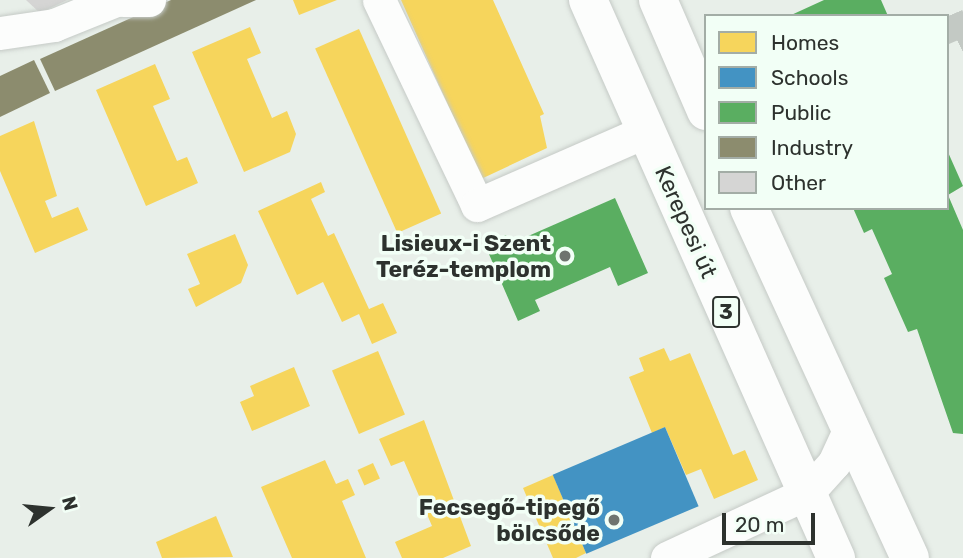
<!DOCTYPE html>
<html>
<head>
<meta charset="utf-8">
<style>
  body { margin:0 }
  #map { position:relative; width:963px; height:558px; overflow:hidden; background:#e8efe9; font-family:Rubik,sans-serif }
  div>[style] { position:absolute }
  [style*='--x'] { left:calc(var(--x)*1px); top:calc(var(--y)*1px); width:calc(var(--w)*1px); rotate:calc(var(--a)*1deg) }
  .homes>* { inset:0; background:#f6d55c; transform-origin:0 0 }
  .schools>* { inset:0; background:#4393c3; transform-origin:0 0 }
  .public>* { inset:0; background:#5aae61 }
  .industry>* { inset:0; background:#8c8c6e }
  .building>* { inset:0; background:#d5d5d4 }
  .minor-tunnel>* { height:33px; margin-top:-16.5px; transform-origin:0; background:repeating-linear-gradient(90deg,#c3c9c4 0 33px,transparent 0 50px) }
  .roads { filter:drop-shadow(0 0 2px #c5cac6) drop-shadow(0 0 2px #c5cac6) }
  .minor>* { height:33px; margin:-16.5px; padding:0 16.5px; transform-origin:16.5px; border-radius:16.5px; background:#fcfdfc }
  .major>* { height:38px; margin:-19px; padding:0 19px; transform-origin:19px; border-radius:19px; background:#fcfdfc }
  .dots>* { width:19px; height:19px; translate:-50% -50%; box-sizing:border-box; border:4px solid #f2fff6; border-radius:50% }
  span { translate:-50% -50%; white-space:nowrap; text-align:center; line-height:1.15; -webkit-text-stroke:7px #f2fff6; paint-order:stroke }
  .shield-label span { padding:2px 5px; background:#f2fff6; border:2px solid; border-radius:5px; -webkit-text-stroke-width:0 }
  .shield-label { font-size:21px; color:#2d322e; font-weight:700 }
  .street-label { font-size:23px; color:#2d322e }
  .poi-label { font-size:23px; color:#2d322e; font-weight:700 }
  .right { translate:-100% -50%; text-align:right }
  .legend { position:absolute; left:704px; top:14px; width:245px; height:196px; box-sizing:border-box; background:#f2fff6; border:2px solid #a3ada6; margin:0; padding:9px 12px; list-style:none; font-size:21px; color:#2d322e }
  .legend li { display:flex; align-items:center; gap:14px; height:35px }
  .legend b { width:35px; border:2px solid #a3ada6 }
  .north { position:absolute; left:14px; top:474px; width:70px; height:70px; -webkit-text-stroke:5px #f2fff6; paint-order:stroke; rotate:75deg; font-size:19px; font-weight:700; line-height:28px; text-align:center; color:#2d322e }
  .north::after { content:''; display:block; margin:auto; width:24px; height:32px; background:#2d322e; clip-path:polygon(50% 0,100% 100%,50% 72%,0 100%) }
  .scale { position:absolute; left:722px; top:513px; width:93px; height:32px; box-sizing:border-box; border:4px solid #2d322e; border-top:0; padding-left:9px; font-size:21px; line-height:24px; white-space:nowrap; color:#2d322e; -webkit-text-stroke:5px #f2fff6; paint-order:stroke }
</style>
</head>
<body>
<div id="map">
  <div class="homes">
    <div style="clip-path:polygon(293px 0,337px 0,299px 15px)"></div>
    <div style="clip-path:polygon(401px 0,493px 0,544px 114px,540px 116px,547px 148px,481px 179px)"></div>
    <div style="clip-path:polygon(250px 27px,261px 53px,247px 59px,272px 118px,287px 111px,296px 134px,290px 152px,244px 172px,192px 52px)"></div>
    <div style="left:359px;top:29px;width:202px;height:48px;rotate:66deg"></div>
    <div style="clip-path:polygon(155px 64px,170px 99px,153px 106px,177px 161px,187px 157px,198px 183px,146px 206px,96px 90px)"></div>
    <div style="clip-path:polygon(34px 121px,57px 196px,45px 201px,52px 218px,78px 207px,88px 230px,35px 253px,0 171px,0 136px)"></div>
    <div style="clip-path:polygon(321px 182px,325px 192px,311px 199px,328px 236px,334px 233px,369px 309px,383px 303px,397px 333px,372px 344px,359px 314px,342px 322px,323px 282px,297px 295px,258px 211px)"></div>
    <div style="clip-path:polygon(235px 234px,248px 265px,241px 283px,196px 307px,188px 289px,200px 284px,187px 254px)"></div>
    <div style="clip-path:polygon(664px 348px,670px 361px,690px 353px,733px 455px,745px 450px,758px 480px,714px 499px,701px 469px,686px 475px,665px 427px,652px 433px,629px 377px,644px 371px,639px 358px)"></div>
    <div style="left:378px;top:351px;width:69px;height:50px;rotate:67deg"></div>
    <div style="clip-path:polygon(294px 367px,310px 406px,252px 431px,240px 402px,254px 396px,250px 386px)"></div>
    <div style="clip-path:polygon(424px 420px,471px 546px,443px 558px,402px 558px,395px 542px,432px 526px,404px 461px,391px 466px,379px 439px)"></div>
    <div style="clip-path:polygon(325px 460px,336px 484px,348px 479px,355px 495px,342px 501px,366px 558px,292px 558px,261px 487px)"></div>
    <div style="left:373px;top:463px;width:17px;height:17px;rotate:66deg"></div>
    <div style="clip-path:polygon(553px 475px,586px 553px,576px 558px,553px 558px,523px 488px)"></div>
    <div style="clip-path:polygon(216px 516px,233px 557px,162px 558px,156px 542px)"></div>
  </div>
  <div class="schools">
    <div style="left:665px;top:427px;width:86px;height:122px;rotate:67deg"></div>
  </div>
  <div class="public">
    <div style="clip-path:polygon(824px 0,881px 0,888px 16px,789px 16px)"></div>
    <div style="clip-path:polygon(947px 150px,963px 186px,948px 195px,963px 230px,963px 434px,953px 433px,917px 329px,908px 332px,884px 278px,892px 274px,872px 229px,864px 233px,853px 208px,947px 208px)"></div>
    <div style="clip-path:polygon(615px 198px,648px 273px,618px 286px,610px 267px,535px 300px,540px 311px,518px 321px,485px 245px,506px 235px,510px 244px)"></div>
  </div>
  <div class="industry">
    <div style="clip-path:polygon(171px 0,256px 0,55px 91px,40px 59px)"></div>
    <div style="clip-path:polygon(34px 60px,50px 93px,0 117px,0 76px)"></div>
  </div>
  <div class="building">
    <div style="clip-path:polygon(26px 0,67px 0,40px 13px)"></div>
  </div>
  <div class="minor-tunnel">
    <div style="--x:947;--y:16;--w:26;--a:67"></div>
    <div style="--x:957;--y:40;--w:7;--a:-27"></div>
  </div>
  <div class="roads">
    <div class="minor">
      <div style="--x:123;--y:0;--w:26;--a:0"></div>
      <div style="--x:379;--y:0;--w:227;--a:64.4"></div>
      <div style="--x:477;--y:205;--w:184;--a:-23.6"></div>
      <div style="--x:0;--y:33;--w:55;--a:-8.4"></div>
      <div style="--x:54;--y:25;--w:67;--a:-22"></div>
      <div style="--x:667;--y:558;--w:154;--a:-24.9"></div>
      <div style="--x:807;--y:493;--w:40;--a:-48"></div>
      <div style="--x:834;--y:463;--w:41;--a:-65.3"></div>
    </div>
    <div class="major">
      <div style="--x:588;--y:0;--w:611;--a:66.04"></div>
      <div style="--x:658;--y:0;--w:121;--a:66.6"></div>
      <div style="--x:749;--y:208;--w:385;--a:65.3"></div>
    </div>
  </div>
  <div class="dots">
    <div style="left:565px;top:256px;background:#6e746f"></div>
    <div style="left:614px;top:520px;background:#6e746f"></div>
  </div>
  <div class="shield-label">
    <span style="left:726px;top:312px">3</span>
  </div>
  <div class="street-label">
    <span style="left:686px;top:222px;rotate:66deg">Kerepesi út</span>
  </div>
  <div class="poi-label">
    <span class="right" style="left:551px;top:256px">Lisieux-i Szent<br>Teréz-templom</span>
    <span class="right" style="left:600px;top:520px">Fecsegő-tipegő<br>bölcsőde</span>
  </div>
  <ul class="legend">
  <li><b style="height:19px;background:#f6d55c"></b>Homes</li>
  <li><b style="height:19px;background:#4393c3"></b>Schools</li>
  <li><b style="height:19px;background:#5aae61"></b>Public</li>
  <li><b style="height:19px;background:#8c8c6e"></b>Industry</li>
  <li><b style="height:19px;background:#d5d5d4"></b>Other</li>
  </ul>
  <div class="north">N</div>
  <div class="scale">20 m</div>
</div>
</body>
</html>
